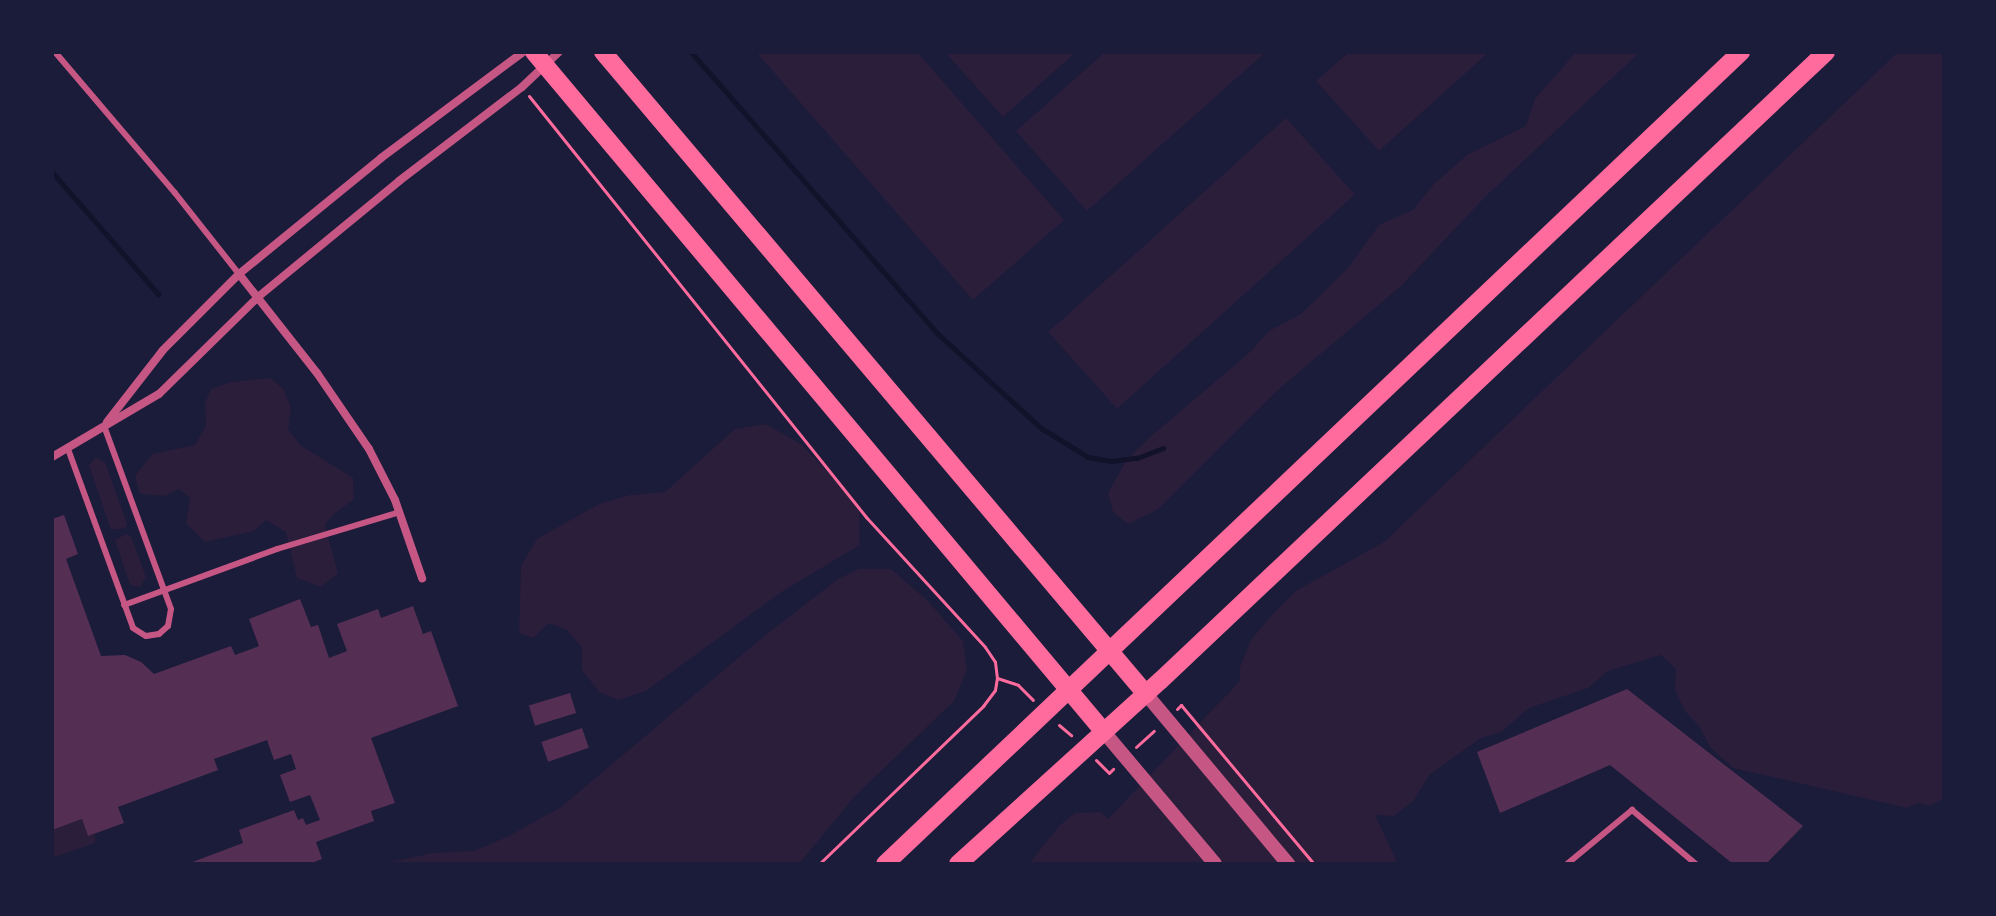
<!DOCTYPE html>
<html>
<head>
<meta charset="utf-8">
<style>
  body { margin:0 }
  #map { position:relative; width:1996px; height:916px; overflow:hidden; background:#1b1b3a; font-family:"Roboto Serif",serif }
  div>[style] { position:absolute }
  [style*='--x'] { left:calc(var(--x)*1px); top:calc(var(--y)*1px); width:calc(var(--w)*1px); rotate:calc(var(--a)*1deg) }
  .green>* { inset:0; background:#2a1e3b; transform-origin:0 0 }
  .stream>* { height:5px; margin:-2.5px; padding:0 2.5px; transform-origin:2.5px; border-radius:2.5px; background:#12122b }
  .building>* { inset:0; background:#542f53; transform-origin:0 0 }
  .path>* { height:3px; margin:-1.5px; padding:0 1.5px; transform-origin:1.5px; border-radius:1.5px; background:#ff6b9d }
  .service>* { height:6px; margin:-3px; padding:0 3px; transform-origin:3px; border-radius:3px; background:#c65784 }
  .minor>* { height:8px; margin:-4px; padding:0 4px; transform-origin:4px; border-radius:4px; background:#c65784 }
  .tertiary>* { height:14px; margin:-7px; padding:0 7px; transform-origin:7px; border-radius:7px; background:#c65784 }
  .primary>* { height:18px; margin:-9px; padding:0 9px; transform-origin:9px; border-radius:9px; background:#ff6b9d }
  span { translate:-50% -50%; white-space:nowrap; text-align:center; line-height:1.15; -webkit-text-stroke:8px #1b1b3a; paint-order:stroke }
  .frame { position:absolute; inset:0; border:54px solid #1b1b3a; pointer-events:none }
</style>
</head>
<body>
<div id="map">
  <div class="green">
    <div style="clip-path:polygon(756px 52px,917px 52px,1064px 220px,973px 300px)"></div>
    <div style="clip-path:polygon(945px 52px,1076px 52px,1003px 117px)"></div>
    <div style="clip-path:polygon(1105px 52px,1266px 52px,1087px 211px,1016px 131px)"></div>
    <div style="clip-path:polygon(1349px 52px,1489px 52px,1379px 151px,1316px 81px)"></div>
    <div style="clip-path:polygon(1576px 52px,1640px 52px,1485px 197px,1401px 286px,1279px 389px,1157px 510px,1128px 524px,1113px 512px,1108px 493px,1126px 461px,1151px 436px,1248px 354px,1269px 331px,1301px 314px,1347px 269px,1379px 225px,1413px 210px,1434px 184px,1467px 155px,1526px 126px,1535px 99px)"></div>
    <div style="clip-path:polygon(1898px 52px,1944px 52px,1944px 798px,1930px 806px,1918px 803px,1907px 808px,1733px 768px,1710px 747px,1699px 726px,1685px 711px,1675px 690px,1676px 669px,1661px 655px,1608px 671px,1588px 688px,1529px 708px,1501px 732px,1481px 738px,1429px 775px,1414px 800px,1394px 816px,1375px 815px,1398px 864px,1029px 864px,1059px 826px,1075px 813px,1101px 812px,1108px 819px,1240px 681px,1240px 667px,1251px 640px,1271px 616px,1296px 591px,1384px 542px)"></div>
    <div style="left:1286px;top:118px;width:103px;height:320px;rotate:48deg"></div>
    <div style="clip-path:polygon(271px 378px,284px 390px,291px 408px,288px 429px,300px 445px,353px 478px,354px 499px,334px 514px,325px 525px,338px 573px,321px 587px,297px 578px,286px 532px,266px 520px,254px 531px,205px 542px,186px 523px,190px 498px,179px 489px,165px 496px,140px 494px,135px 476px,152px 454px,195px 445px,206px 426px,205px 403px,211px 389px,231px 382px)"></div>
    <div style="clip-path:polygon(766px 424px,802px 445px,838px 483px,859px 511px,860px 545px,783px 591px,646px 691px,618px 700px,599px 692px,582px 670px,582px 648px,567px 630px,549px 623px,533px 638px,519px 633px,521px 566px,537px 539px,599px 504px,630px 495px,665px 492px,735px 429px)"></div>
    <div style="clip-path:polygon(96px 457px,105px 462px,127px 524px,125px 528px,111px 530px,89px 465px)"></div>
    <div style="clip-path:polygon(126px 534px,131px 536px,146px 577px,140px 587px,130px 585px,115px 540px)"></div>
    <div style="clip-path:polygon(859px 569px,891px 569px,927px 600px,963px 641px,967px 670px,954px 701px,854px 797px,799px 864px,381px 864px,433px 853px,474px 851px,509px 836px,561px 807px,763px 637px,838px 579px)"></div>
    <div style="clip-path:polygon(82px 819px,88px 836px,95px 834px,95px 843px,52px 858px,52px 830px)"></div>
  </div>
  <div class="stream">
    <div style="--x:691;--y:52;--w:375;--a:48.8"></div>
    <div style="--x:938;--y:334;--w:139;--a:42.4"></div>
    <div style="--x:1041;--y:428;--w:55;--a:31.7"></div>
    <div style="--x:1088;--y:457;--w:23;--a:10"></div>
    <div style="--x:1111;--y:461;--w:26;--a:-7"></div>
    <div style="--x:1137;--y:458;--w:28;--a:-21"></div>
    <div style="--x:52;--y:172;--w:162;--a:49"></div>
  </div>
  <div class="building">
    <div style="clip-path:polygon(64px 515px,78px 554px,66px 559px,101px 656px,125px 655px,141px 662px,154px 674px,231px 646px,235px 655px,259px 646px,249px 619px,300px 599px,311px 627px,318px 625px,329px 658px,347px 651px,337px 624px,378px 609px,381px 618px,413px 606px,423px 634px,431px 631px,458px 706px,371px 738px,395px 803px,371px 811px,374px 821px,316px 842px,322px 859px,309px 864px,187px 864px,243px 843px,239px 830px,294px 810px,298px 820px,303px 818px,306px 825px,320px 820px,310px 795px,290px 802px,280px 775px,296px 769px,291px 754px,274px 760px,267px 740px,214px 759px,218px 770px,118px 807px,124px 823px,88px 836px,82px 819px,52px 830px,52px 519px)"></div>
    <div style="clip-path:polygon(1627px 689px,1803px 826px,1766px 864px,1733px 864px,1610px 765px,1500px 813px,1477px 752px)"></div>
    <div style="left:570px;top:693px;width:21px;height:43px;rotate:73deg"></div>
    <div style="left:582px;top:728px;width:21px;height:43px;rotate:71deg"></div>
  </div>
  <div class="path">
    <div style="--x:529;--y:96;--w:539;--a:51.32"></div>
    <div style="--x:866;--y:517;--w:176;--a:47.5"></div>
    <div style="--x:985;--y:647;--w:18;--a:56"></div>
    <div style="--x:995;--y:662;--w:16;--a:83"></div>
    <div style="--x:997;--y:678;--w:22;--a:18"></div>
    <div style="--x:1018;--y:685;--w:21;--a:45"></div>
    <div style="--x:1177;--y:709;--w:6;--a:-45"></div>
    <div style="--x:1181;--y:705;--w:207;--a:50.1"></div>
    <div style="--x:1059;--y:725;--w:16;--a:40"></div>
    <div style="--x:1136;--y:747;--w:24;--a:-42"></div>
    <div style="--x:1096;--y:760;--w:18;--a:45"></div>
    <div style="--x:1109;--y:773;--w:6;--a:-45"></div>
    <div style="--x:819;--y:864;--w:228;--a:-43.9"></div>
    <div style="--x:983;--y:706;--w:20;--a:-53"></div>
    <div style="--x:995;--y:690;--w:12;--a:-81"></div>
  </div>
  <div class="service">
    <div style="--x:55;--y:52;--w:185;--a:49.6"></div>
    <div style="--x:175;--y:193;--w:103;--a:51.7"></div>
    <div style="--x:68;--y:449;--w:190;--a:70"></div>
    <div style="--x:133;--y:628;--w:15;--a:32"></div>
    <div style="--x:146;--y:636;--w:13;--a:-9"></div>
    <div style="--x:159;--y:634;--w:12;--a:-42"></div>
    <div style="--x:168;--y:626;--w:17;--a:-80"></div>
    <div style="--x:171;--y:609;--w:195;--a:-110.1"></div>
    <div style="--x:124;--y:605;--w:163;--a:-20.1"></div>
    <div style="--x:277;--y:549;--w:128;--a:-16.7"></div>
    <div style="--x:1567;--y:864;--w:85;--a:-39.7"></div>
    <div style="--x:1632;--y:810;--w:84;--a:40.2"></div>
  </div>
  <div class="minor">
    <div style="--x:239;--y:274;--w:126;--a:51.8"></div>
    <div style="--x:317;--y:373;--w:92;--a:55.6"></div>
    <div style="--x:369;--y:449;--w:57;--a:63"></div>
    <div style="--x:395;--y:500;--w:83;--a:70.9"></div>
    <div style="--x:107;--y:422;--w:91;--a:-52.1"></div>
    <div style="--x:163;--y:350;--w:107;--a:-45"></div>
    <div style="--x:239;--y:274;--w:183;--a:-39.2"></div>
    <div style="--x:381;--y:158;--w:177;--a:-36.7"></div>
    <div style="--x:52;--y:457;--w:124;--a:-30.5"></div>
    <div style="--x:159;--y:394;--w:139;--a:-44.4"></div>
    <div style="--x:258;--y:297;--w:183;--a:-39.4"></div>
    <div style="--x:399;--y:181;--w:155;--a:-37.4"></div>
    <div style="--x:522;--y:87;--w:51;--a:-43.4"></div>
  </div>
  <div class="tertiary">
    <div style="--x:1146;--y:694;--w:222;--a:50.1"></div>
    <div style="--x:1104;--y:732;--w:172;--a:49.9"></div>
  </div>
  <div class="primary">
    <div style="--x:534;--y:52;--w:887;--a:50.03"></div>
    <div style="--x:603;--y:52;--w:841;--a:49.78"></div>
    <div style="--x:885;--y:864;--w:1180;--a:-43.49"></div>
    <div style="--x:958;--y:864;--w:273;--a:-42.2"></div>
    <div style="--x:1160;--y:681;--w:916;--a:-43.36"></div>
  </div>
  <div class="frame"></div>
</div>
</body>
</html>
